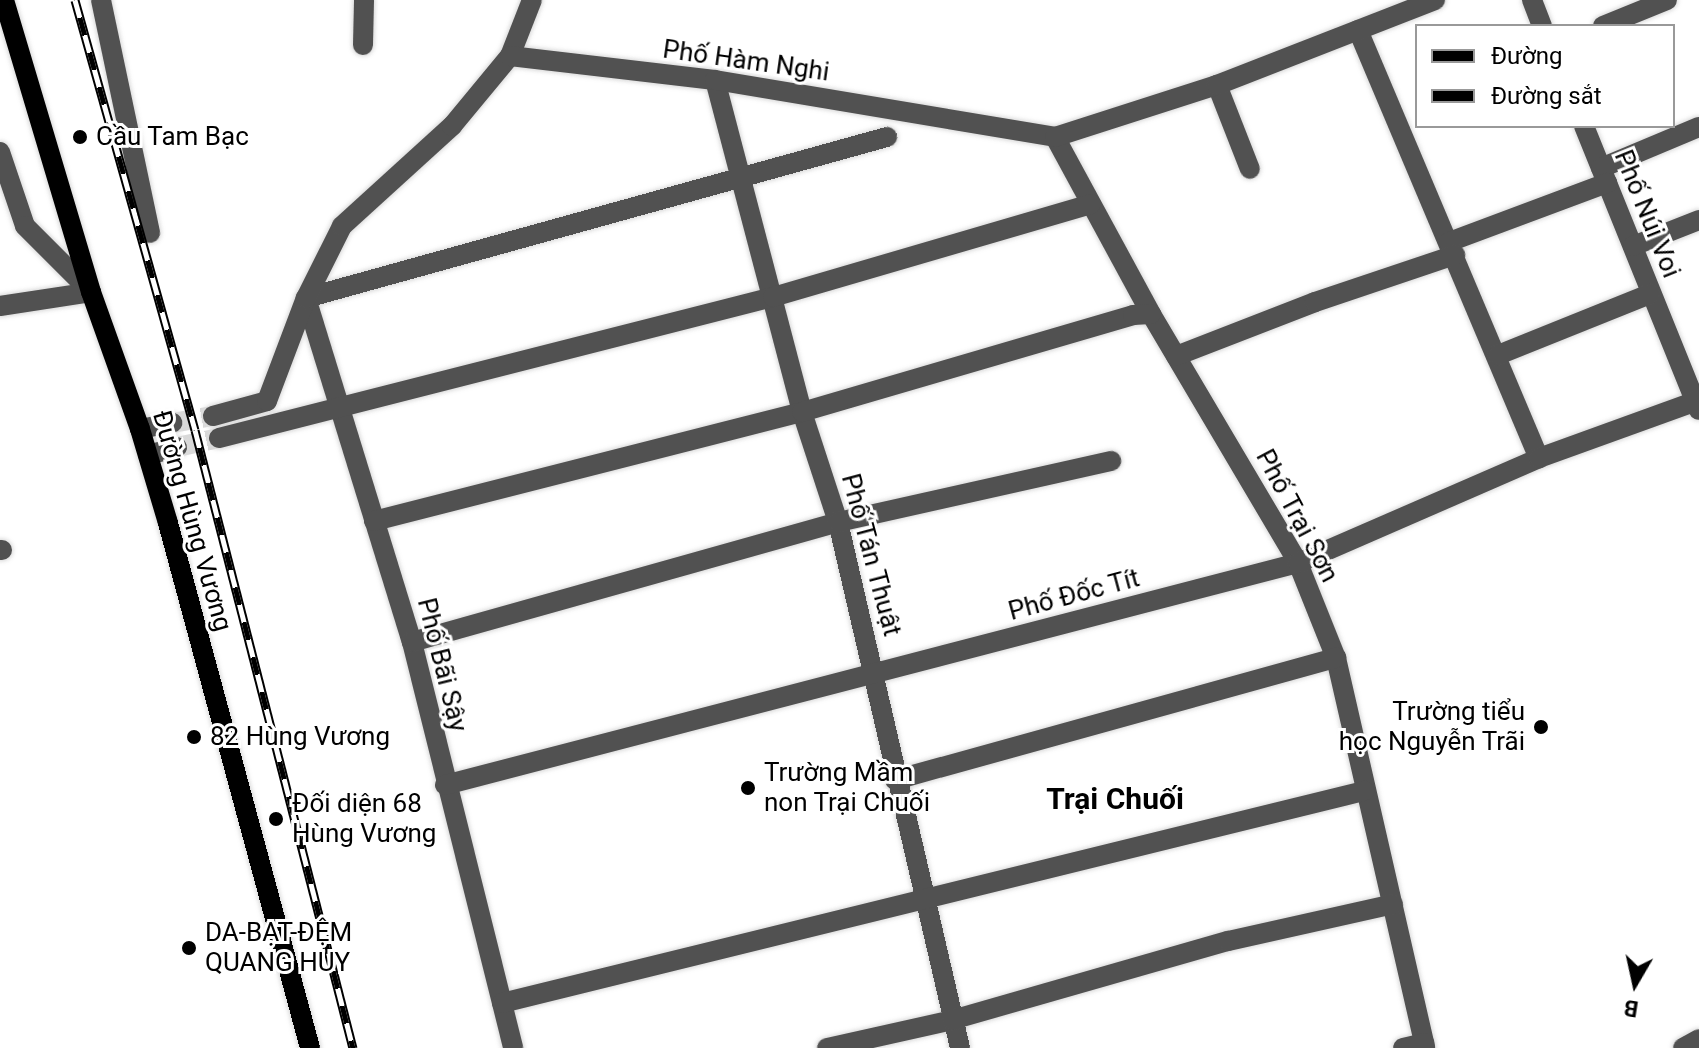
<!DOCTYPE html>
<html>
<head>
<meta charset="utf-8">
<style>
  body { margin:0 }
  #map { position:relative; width:1699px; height:1048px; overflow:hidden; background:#fff; font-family:Roboto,sans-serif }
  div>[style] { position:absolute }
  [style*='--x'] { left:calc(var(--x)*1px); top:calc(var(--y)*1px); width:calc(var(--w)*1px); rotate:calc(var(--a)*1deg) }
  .minor-tunnel>* { height:20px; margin-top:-10px; transform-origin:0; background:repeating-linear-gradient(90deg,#d9d9d9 0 20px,transparent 0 30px) }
  .roads { filter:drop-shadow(0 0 2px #dbdbdb) drop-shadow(0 0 2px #dbdbdb) }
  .minor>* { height:20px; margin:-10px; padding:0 10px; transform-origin:10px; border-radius:10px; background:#515151 }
  .major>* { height:20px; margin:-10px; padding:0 10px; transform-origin:10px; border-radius:10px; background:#000 }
  .rail>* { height:9px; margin-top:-4.5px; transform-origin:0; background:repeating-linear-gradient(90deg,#fff 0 18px,#000 0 36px); box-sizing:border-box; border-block:2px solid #000 }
  .dots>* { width:22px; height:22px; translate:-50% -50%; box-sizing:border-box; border:4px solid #fff; border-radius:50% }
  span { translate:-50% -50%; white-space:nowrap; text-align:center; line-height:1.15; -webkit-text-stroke:6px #fff; paint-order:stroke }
  .street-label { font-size:26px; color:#000 }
  .poi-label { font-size:26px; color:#000 }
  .left { translate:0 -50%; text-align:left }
  .right { translate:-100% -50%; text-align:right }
  .quarter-label { font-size:30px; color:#000; font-weight:700 }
  .legend { position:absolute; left:1415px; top:24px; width:260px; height:104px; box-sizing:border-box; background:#fff; border:2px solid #999; margin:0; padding:10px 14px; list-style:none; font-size:24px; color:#000 }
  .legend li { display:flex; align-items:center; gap:16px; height:40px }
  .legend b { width:40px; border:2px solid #999 }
  .north { position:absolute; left:1595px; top:944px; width:80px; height:80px; -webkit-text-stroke:6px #fff; paint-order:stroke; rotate:189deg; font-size:22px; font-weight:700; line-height:32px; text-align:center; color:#000 }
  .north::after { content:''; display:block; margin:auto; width:28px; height:36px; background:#000; clip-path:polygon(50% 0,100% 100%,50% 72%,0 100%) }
</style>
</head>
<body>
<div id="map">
  <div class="minor-tunnel">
    <div style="--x:172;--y:423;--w:42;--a:-9.7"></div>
    <div style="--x:177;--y:447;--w:43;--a:-12.1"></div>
  </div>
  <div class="roads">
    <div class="minor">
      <div style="--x:101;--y:0;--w:238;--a:78.1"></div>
      <div style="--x:1532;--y:0;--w:28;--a:69"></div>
      <div style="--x:1603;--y:26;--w:69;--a:-22.1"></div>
      <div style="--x:1358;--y:30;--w:465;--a:67.1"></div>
      <div style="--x:363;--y:45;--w:45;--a:-88.7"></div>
      <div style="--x:510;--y:56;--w:60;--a:-68.6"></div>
      <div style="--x:715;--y:80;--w:343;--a:75.3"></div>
      <div style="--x:802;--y:412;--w:116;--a:71.9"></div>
      <div style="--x:838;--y:522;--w:540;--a:76.94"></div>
      <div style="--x:1217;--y:85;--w:90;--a:68.6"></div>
      <div style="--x:1584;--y:126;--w:306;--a:68"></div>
      <div style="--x:1055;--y:137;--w:201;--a:61.5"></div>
      <div style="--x:1151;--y:314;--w:289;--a:59.4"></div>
      <div style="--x:1298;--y:563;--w:102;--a:68.2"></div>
      <div style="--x:1336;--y:658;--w:400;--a:77.1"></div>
      <div style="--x:0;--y:152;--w:78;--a:71.3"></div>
      <div style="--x:25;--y:226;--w:93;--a:45"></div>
      <div style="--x:1601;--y:168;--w:106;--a:-22.7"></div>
      <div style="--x:1449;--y:242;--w:169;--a:-20.5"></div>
      <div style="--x:1633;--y:246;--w:71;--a:-21.5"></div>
      <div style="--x:306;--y:298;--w:360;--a:72.9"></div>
      <div style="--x:412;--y:642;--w:418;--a:76"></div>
      <div style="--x:306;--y:298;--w:603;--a:-15.49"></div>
      <div style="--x:0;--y:306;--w:92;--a:-8.7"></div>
      <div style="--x:1498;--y:355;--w:164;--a:-21.9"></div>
      <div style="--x:1176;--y:356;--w:149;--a:-21.2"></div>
      <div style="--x:1315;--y:302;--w:148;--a:-18.6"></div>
      <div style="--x:213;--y:416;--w:56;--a:-15.5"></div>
      <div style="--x:267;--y:401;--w:110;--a:-69.3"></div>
      <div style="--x:306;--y:298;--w:80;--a:-63.4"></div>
      <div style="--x:342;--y:226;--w:149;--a:-42.3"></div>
      <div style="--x:452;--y:126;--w:91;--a:-50.4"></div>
      <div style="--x:510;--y:56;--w:206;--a:6.7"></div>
      <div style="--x:715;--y:80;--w:345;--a:9.5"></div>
      <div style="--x:1055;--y:137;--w:170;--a:-17.8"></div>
      <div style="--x:1217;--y:85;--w:234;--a:-21.3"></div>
      <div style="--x:140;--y:429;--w:33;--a:-11"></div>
      <div style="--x:219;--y:438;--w:572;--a:-14.28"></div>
      <div style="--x:773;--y:297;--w:331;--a:-16.3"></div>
      <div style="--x:148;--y:455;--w:30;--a:-15"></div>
      <div style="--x:374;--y:521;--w:442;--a:-14.3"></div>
      <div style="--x:802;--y:412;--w:345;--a:-16.3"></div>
      <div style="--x:1133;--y:315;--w:18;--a:-3"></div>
      <div style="--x:0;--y:550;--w:2;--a:0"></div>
      <div style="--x:412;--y:642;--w:443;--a:-15.7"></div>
      <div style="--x:838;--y:522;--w:280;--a:-12.6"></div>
      <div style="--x:895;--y:780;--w:458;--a:-15.5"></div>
      <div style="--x:445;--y:785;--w:881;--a:-14.59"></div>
      <div style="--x:1298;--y:563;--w:263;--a:-23.5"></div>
      <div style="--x:1539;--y:458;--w:170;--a:-19.9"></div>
      <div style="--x:502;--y:1003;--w:888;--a:-13.82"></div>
      <div style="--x:827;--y:1048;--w:128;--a:-12.6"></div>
      <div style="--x:952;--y:1020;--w:287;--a:-16"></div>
      <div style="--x:1228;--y:941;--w:169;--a:-12.6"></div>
      <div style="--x:1403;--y:1048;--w:22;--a:-13"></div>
      <div style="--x:1683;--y:1048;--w:18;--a:-29"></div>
    </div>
    <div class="major">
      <div style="--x:4;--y:0;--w:305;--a:73.4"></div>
      <div style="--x:91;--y:292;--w:145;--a:70.3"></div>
      <div style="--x:140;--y:429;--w:98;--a:73.4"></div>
      <div style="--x:168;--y:523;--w:544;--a:74.86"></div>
    </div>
  </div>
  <div class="rail">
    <div style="--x:75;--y:0;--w:446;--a:74.4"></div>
    <div style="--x:195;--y:430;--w:638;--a:75.66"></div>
  </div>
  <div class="dots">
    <div style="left:80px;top:137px;background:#000"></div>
    <div style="left:1541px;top:727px;background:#000"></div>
    <div style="left:194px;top:737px;background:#000"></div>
    <div style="left:748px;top:788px;background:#000"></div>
    <div style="left:276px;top:819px;background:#000"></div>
    <div style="left:189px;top:948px;background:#000"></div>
  </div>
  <div class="street-label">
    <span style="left:746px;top:61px;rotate:8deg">Phố Hàm Nghi</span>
    <span style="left:1647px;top:214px;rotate:68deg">Phố Núi Voi</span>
    <span style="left:1297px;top:516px;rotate:62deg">Phố Trại Sơn</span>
    <span style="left:192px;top:521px;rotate:74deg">Đường Hùng Vương</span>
    <span style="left:871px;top:555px;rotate:75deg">Phố Tán Thuật</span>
    <span style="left:1074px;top:595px;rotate:-15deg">Phố Đốc Tít</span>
    <span style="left:442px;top:665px;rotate:76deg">Phố Bãi Sậy</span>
  </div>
  <div class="poi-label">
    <span class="left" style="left:96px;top:137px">Cầu Tam Bạc</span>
    <span class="right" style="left:1525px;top:727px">Trường tiểu<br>học Nguyễn Trãi</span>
    <span class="left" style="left:210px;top:737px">82 Hùng Vương</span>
    <span class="left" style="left:764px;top:788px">Trường Mầm<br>non Trại Chuối</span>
    <span class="left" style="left:292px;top:819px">Đối diện 68<br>Hùng Vương</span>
    <span class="left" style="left:205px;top:948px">DA-BẠT-ĐỆM<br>QUANG HUY</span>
  </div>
  <div class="quarter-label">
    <span style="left:1115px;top:799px">Trại Chuối</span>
  </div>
  <ul class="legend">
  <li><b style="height:10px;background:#000"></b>Đường</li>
  <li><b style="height:10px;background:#000"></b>Đường sắt</li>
  </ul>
  <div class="north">B</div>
</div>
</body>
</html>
